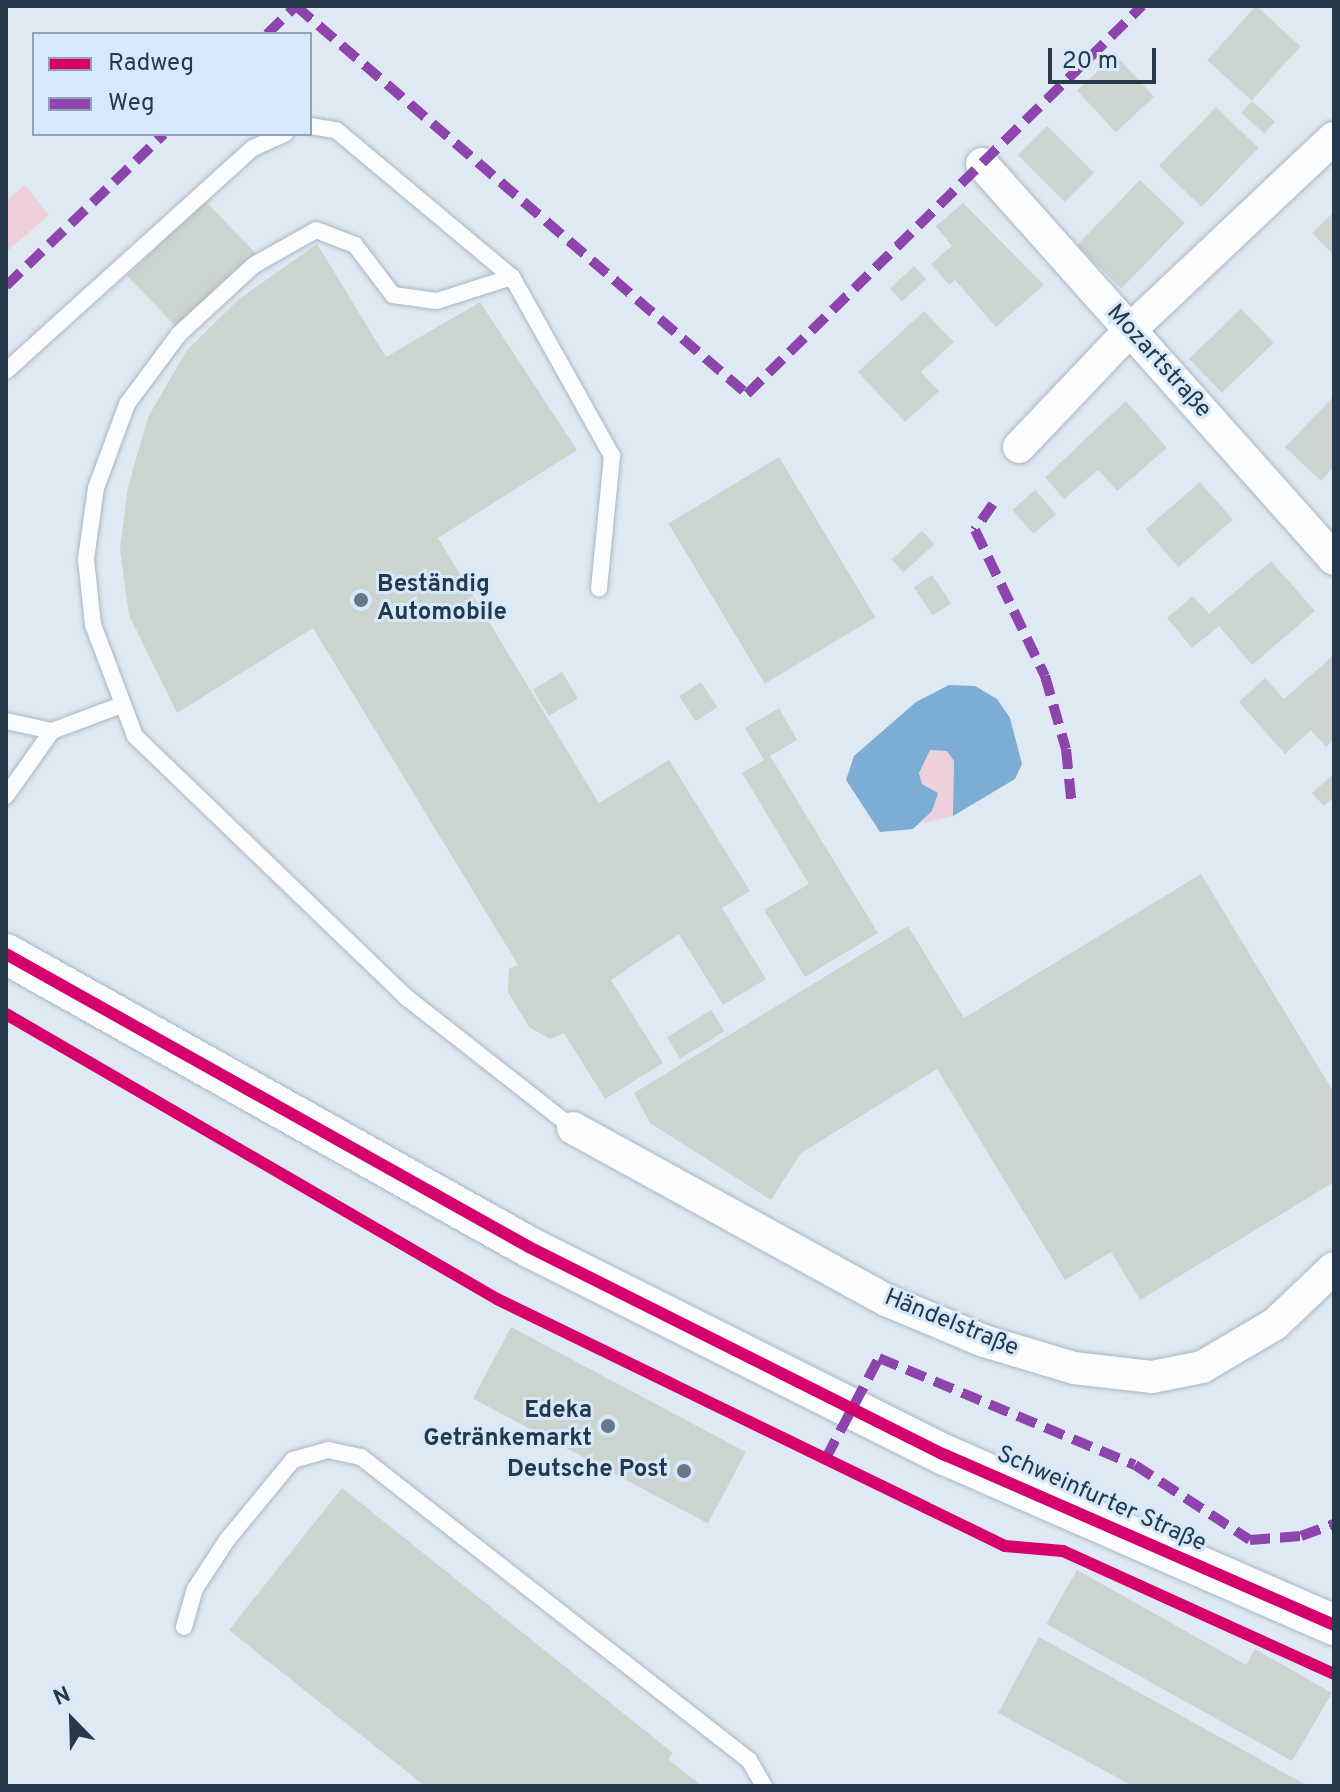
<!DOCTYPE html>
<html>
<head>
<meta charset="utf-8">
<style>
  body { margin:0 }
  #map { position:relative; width:1340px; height:1792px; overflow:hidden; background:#dee9f3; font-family:Overpass,sans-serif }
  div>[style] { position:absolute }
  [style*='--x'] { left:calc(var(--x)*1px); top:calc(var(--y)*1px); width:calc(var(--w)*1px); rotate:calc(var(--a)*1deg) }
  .green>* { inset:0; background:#edd0da }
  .water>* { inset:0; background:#7dacd5 }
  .building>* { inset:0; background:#cbd4ce; transform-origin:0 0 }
  .roads { filter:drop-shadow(0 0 2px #a9b6c3) drop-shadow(0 0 2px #a9b6c3) }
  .service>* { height:16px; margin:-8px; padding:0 8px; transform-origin:8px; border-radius:8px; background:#fafcfd }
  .minor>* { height:32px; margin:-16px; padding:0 16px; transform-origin:16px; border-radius:16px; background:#fafcfd }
  .tertiary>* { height:40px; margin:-20px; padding:0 20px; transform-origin:20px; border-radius:20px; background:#fafcfd }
  .quiet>* { height:10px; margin-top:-5px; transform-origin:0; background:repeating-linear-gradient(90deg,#8e44ad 0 20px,transparent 0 30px) }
  .cycleway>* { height:12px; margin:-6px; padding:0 6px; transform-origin:6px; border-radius:6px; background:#d6006c }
  .dots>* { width:22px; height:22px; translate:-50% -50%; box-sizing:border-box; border:4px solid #d6e9fb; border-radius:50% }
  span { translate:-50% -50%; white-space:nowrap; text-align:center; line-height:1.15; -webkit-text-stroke:6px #d6e9fb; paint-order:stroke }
  .street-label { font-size:24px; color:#26394a }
  .poi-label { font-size:24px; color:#26394a; font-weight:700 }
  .left { translate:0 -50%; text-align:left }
  .right { translate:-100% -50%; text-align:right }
  .frame { position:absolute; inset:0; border:8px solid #26394a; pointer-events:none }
  .legend { position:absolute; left:32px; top:32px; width:280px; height:104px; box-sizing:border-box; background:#d6e9fb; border:2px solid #90a3b4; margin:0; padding:10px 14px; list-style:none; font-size:24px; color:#26394a }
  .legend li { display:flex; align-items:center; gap:16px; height:40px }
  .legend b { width:40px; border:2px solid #90a3b4 }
  .north { position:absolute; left:32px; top:1680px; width:80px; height:80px; -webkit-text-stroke:6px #d6e9fb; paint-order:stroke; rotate:337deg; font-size:22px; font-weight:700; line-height:32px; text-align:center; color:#26394a }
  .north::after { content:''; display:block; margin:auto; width:28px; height:36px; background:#26394a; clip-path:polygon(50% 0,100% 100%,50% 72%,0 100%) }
  .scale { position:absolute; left:1048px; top:48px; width:108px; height:36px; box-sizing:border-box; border:4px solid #26394a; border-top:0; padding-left:10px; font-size:24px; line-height:28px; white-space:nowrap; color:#26394a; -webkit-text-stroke:6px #d6e9fb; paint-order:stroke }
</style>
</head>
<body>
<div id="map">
  <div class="green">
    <div style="clip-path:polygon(25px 185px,49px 215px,6px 252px,6px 201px)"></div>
    <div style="clip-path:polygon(930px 750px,948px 751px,954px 761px,953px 816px,923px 823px,937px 793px,922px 784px,919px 773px)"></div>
  </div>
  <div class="water">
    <div style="clip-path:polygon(949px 685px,975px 686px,997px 699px,1010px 718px,1022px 764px,1015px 779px,953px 816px,954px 761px,947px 751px,930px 750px,919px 773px,922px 784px,938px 793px,932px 811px,913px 829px,880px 832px,846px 780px,854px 756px,916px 702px)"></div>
  </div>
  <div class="building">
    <div style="left:1256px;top:6px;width:60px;height:73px;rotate:42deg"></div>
    <div style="left:1115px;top:55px;width:57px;height:52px;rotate:47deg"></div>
    <div style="left:1252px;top:101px;width:31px;height:16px;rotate:42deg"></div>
    <div style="left:1216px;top:107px;width:59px;height:82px;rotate:44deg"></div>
    <div style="left:1047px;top:126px;width:66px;height:41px;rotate:45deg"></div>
    <div style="left:1140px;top:180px;width:62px;height:91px;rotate:44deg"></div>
    <div style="left:205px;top:201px;width:74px;height:108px;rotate:46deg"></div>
    <div style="clip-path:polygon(963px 203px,1044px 285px,996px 327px,955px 280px,949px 285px,931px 264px,952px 246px,936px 226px)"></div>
    <div style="clip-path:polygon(1334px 212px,1334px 255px,1312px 233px)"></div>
    <div style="clip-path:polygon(317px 244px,386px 357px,480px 302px,577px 450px,438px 538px,599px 803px,669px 760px,750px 891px,722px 908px,766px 979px,723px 1005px,679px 934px,611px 980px,663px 1063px,605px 1099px,564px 1033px,550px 1039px,529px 1027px,508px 992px,509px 969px,518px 965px,313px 628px,177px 713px,129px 615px,120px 550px,128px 487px,148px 417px,187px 350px,239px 299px)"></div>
    <div style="left:914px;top:266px;width:18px;height:33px;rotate:47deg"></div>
    <div style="left:1241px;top:309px;width:47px;height:72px;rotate:46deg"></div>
    <div style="clip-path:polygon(924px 311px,954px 342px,921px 372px,939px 391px,905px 422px,858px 372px)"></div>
    <div style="clip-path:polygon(1334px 396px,1334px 467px,1321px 481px,1285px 447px)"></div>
    <div style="clip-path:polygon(1126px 401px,1167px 448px,1117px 491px,1098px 470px,1064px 499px,1045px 477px)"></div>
    <div style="left:779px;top:457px;width:187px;height:129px;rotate:59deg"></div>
    <div style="left:1200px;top:482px;width:50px;height:72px;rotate:49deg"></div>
    <div style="left:1035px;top:490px;width:32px;height:30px;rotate:49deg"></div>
    <div style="left:922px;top:531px;width:18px;height:42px;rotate:47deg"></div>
    <div style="clip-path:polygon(1271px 561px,1315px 611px,1252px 665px,1219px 626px,1192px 648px,1167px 618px,1193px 596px,1209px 614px)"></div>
    <div style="left:932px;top:575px;width:34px;height:22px;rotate:56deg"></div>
    <div style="clip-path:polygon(1334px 655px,1334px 740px,1326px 747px,1311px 730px,1285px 754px,1239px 702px,1265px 678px,1284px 699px)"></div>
    <div style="left:562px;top:672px;width:31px;height:34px;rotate:59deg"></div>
    <div style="left:701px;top:682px;width:30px;height:26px;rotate:57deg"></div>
    <div style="clip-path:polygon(779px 708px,797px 740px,770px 756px,878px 933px,805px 977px,764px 910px,809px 884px,742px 773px,764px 760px,745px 728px)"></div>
    <div style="clip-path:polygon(1334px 773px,1334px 797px,1324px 806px,1312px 793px)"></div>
    <div style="clip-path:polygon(1201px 874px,1334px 1093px,1334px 1182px,1140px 1300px,1111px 1252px,1065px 1280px,937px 1069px,801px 1153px,771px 1200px,650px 1123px,634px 1093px,908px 926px,964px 1018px)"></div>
    <div style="left:711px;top:1010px;width:25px;height:52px;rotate:58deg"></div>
    <div style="left:511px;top:1327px;width:266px;height:81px;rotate:28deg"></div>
    <div style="clip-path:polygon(342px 1488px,673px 1753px,668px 1759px,702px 1786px,425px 1786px,229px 1630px)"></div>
    <div style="clip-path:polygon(1077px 1570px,1246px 1665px,1255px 1649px,1332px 1693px,1292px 1761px,1046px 1624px)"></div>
    <div style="clip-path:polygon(1039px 1637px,1308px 1786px,1133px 1786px,998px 1713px)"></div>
  </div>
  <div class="roads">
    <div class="service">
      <div style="--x:310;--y:126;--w:26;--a:9"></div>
      <div style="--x:336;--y:130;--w:229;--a:39.9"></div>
      <div style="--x:6;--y:371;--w:333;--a:-42.1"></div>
      <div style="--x:253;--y:148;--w:35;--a:-24"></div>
      <div style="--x:6;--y:721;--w:47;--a:12.3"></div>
      <div style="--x:52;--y:731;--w:72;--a:-20.5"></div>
      <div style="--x:6;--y:796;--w:80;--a:-54.7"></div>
      <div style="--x:573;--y:1128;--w:211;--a:-141.9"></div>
      <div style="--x:407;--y:998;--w:378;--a:-136.1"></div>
      <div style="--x:135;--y:736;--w:119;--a:-110.7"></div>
      <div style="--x:93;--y:625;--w:66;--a:-96.1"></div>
      <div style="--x:86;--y:559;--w:72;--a:-82"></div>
      <div style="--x:96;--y:488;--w:90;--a:-69.7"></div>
      <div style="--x:127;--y:404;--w:87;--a:-53.4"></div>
      <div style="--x:179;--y:334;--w:102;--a:-42.6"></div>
      <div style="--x:254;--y:265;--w:71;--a:-29.4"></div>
      <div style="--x:316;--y:230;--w:42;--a:21"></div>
      <div style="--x:355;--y:245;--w:63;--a:52.8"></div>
      <div style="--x:393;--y:295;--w:44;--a:7.8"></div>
      <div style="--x:437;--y:301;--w:79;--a:-17.7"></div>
      <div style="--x:512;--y:277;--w:205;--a:60.8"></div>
      <div style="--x:612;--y:456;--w:133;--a:95.6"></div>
      <div style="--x:184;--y:1627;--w:40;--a:-74"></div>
      <div style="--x:195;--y:1589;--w:59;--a:-56.9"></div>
      <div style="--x:227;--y:1540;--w:104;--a:-50.5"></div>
      <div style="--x:293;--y:1460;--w:36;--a:-16"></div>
      <div style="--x:328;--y:1450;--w:34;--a:12"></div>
      <div style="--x:361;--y:1457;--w:492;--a:38"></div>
      <div style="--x:749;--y:1760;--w:30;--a:60"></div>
    </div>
    <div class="minor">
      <div style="--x:982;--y:164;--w:529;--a:48.29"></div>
      <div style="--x:1019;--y:447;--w:161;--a:-46.5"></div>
      <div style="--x:1130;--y:330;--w:280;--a:-43.3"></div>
      <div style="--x:573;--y:1128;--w:357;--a:28.8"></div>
      <div style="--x:886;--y:1300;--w:106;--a:22.7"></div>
      <div style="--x:984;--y:1341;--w:94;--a:16.7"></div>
      <div style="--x:1074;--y:1368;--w:79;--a:6.6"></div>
      <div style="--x:1152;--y:1377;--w:51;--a:-11.3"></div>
      <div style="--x:1202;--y:1367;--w:85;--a:-30.5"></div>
      <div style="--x:1275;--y:1324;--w:81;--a:-43.5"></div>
    </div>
    <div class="tertiary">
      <div style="--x:6;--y:954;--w:599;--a:29.26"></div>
      <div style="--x:529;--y:1247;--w:465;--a:26.6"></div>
      <div style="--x:945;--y:1455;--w:425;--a:23.6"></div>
    </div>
  </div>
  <div class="quiet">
    <div style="--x:296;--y:6;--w:595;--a:40.71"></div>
    <div style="--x:747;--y:394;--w:554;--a:-44.49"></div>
    <div style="--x:267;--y:34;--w:40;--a:-44"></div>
    <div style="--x:6;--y:286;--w:219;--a:-43.9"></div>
    <div style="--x:993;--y:504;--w:32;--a:125"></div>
    <div style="--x:975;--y:530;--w:162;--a:64.4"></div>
    <div style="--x:1045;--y:676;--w:76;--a:74"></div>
    <div style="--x:1066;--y:749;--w:58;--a:84.1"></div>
    <div style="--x:826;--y:1458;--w:113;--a:-62.1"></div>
    <div style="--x:879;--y:1358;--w:277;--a:22.7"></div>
    <div style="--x:1135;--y:1465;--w:137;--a:33.1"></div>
    <div style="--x:1250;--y:1540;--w:51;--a:-4.5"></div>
    <div style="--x:1301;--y:1536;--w:35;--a:-20"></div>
  </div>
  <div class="cycleway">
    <div style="--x:6;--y:954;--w:599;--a:29.26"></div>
    <div style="--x:529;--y:1247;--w:465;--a:26.6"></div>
    <div style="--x:945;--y:1455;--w:425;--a:23.6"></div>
    <div style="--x:6;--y:1014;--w:568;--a:30.13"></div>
    <div style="--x:497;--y:1299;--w:565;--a:25.93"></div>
    <div style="--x:1005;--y:1546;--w:58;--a:4.9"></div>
    <div style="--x:1063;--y:1551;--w:298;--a:24.4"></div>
  </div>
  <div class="dots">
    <div style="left:361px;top:600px;background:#667785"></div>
    <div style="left:608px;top:1426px;background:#667785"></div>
    <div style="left:684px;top:1471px;background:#667785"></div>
  </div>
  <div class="street-label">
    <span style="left:1158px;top:362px;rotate:48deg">Mozartstraße</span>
    <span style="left:951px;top:1324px;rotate:22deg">Händelstraße</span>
    <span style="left:1101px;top:1500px;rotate:24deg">Schweinfurter Straße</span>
  </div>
  <div class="poi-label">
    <span class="left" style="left:377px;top:600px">Beständig<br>Automobile</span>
    <span class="right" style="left:592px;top:1426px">Edeka<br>Getränkemarkt</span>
    <span class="right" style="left:668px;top:1471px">Deutsche Post</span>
  </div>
  <div class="frame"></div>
  <ul class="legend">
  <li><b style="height:10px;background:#d6006c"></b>Radweg</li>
  <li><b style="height:10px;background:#8e44ad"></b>Weg</li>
  </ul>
  <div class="north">N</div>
  <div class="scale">20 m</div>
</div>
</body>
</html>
